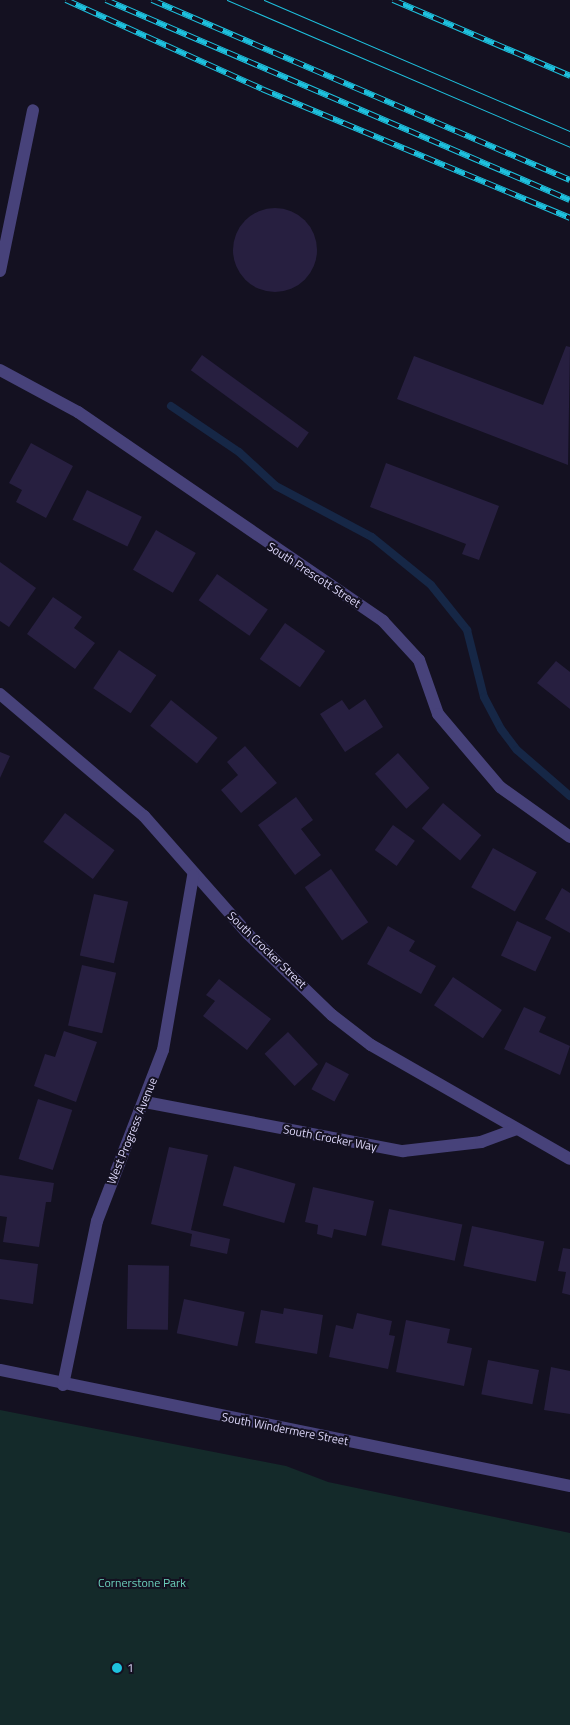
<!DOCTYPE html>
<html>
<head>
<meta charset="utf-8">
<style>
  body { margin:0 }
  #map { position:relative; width:570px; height:1725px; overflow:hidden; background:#141121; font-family:"Titillium Web",sans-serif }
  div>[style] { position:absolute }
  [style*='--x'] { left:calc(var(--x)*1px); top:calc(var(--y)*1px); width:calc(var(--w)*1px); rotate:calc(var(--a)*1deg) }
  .green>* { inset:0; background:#142a2a }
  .stream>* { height:8px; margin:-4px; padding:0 4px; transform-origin:4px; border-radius:4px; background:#162746 }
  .building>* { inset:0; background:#271f40; transform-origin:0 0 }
  .round { border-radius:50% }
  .minor>* { height:12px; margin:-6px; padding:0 6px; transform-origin:6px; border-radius:6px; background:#47427a }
  .tram>* { height:1px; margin:-0.5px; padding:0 0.5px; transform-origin:0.5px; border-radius:0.5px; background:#1ec1de }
  .rail>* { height:5.5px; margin-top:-2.75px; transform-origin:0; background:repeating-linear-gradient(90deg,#141121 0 11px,#1ec1de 0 22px); box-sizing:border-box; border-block:1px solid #1ec1de }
  .dots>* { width:14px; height:14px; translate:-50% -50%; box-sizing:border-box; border:2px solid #141121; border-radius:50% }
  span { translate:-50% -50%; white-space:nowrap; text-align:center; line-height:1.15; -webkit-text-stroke:4px #141121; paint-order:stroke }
  .street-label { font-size:12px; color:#dcd6f9 }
  .park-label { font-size:12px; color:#6cd0bc }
  .poi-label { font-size:12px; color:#dcd6f9 }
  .left { translate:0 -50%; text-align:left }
</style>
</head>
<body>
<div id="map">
  <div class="green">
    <div style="clip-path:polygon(0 1410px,286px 1466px,328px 1482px,570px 1533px,570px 1725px,0 1725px)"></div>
  </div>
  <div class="stream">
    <div style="--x:171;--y:406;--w:82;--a:34.1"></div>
    <div style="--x:239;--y:452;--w:50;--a:42.6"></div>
    <div style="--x:276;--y:486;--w:109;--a:28"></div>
    <div style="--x:372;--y:537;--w:76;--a:39.1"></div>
    <div style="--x:431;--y:585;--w:58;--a:51.3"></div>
    <div style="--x:467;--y:630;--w:69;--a:75.8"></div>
    <div style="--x:484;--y:697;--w:36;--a:62"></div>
    <div style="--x:501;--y:729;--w:26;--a:53"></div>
    <div style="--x:517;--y:750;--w:70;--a:41"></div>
  </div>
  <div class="building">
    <div class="round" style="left:233px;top:208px;width:84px;height:84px"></div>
    <div style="clip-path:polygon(566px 346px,570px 347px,568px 465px,397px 399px,414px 356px,543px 405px)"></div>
    <div style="left:202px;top:355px;width:132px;height:19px;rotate:36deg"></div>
    <div style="clip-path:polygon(31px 443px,73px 466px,46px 518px,16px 502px,22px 490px,9px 483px)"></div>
    <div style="clip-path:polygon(386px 463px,499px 506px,479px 560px,462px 554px,466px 544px,370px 507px)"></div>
    <div style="left:87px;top:490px;width:61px;height:33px;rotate:26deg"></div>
    <div style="left:156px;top:530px;width:46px;height:46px;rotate:30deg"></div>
    <div style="clip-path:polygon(0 562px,36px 588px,9px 627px,0 621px)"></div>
    <div style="left:217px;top:574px;width:62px;height:32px;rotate:35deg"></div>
    <div style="clip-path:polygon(53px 597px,82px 617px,74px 628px,95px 643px,75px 669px,27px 634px)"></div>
    <div style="left:285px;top:623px;width:49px;height:44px;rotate:35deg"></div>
    <div style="left:119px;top:650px;width:45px;height:46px;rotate:34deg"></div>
    <div style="clip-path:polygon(556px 661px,570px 672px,570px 709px,537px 683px)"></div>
    <div style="clip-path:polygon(365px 699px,383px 727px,345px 752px,320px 714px,342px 700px,349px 710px)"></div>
    <div style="left:171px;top:700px;width:60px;height:33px;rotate:39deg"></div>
    <div style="clip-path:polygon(245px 746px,277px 783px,241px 813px,221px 790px,238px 775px,227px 762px)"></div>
    <div style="clip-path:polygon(0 752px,10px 756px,0 778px)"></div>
    <div style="left:398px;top:753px;width:47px;height:31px;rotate:48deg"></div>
    <div style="clip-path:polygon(296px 797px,313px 820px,301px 829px,321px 855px,295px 875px,258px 825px)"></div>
    <div style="left:443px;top:803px;width:50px;height:33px;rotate:40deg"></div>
    <div style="left:65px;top:813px;width:62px;height:36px;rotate:37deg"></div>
    <div style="left:393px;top:825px;width:27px;height:31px;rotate:36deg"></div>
    <div style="left:493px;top:848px;width:50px;height:45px;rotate:29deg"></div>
    <div style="left:331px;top:869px;width:65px;height:32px;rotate:55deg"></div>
    <div style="clip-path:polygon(562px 888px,570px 893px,570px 933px,545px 919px)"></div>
    <div style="left:94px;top:894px;width:35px;height:63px;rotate:13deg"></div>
    <div style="left:517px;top:921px;width:38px;height:38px;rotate:25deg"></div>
    <div style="clip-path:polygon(388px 926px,415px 941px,409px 951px,436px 966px,421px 994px,367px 964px)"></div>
    <div style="left:82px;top:965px;width:35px;height:62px;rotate:13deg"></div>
    <div style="left:453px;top:977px;width:59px;height:34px;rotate:34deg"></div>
    <div style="clip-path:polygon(219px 979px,271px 1019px,247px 1050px,203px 1016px,215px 1001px,206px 995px)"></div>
    <div style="clip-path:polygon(524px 1007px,546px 1017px,539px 1032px,570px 1046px,560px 1075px,504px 1049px)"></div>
    <div style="clip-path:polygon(64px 1031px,97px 1042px,76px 1102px,34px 1086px,45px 1054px,55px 1057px)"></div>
    <div style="left:288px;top:1032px;width:44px;height:32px;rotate:47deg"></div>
    <div style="left:326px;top:1062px;width:26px;height:31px;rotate:28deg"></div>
    <div style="left:38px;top:1099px;width:36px;height:63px;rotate:18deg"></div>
    <div style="clip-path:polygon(169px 1147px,208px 1155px,191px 1230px,230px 1239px,227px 1254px,190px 1246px,192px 1234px,151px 1224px)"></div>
    <div style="left:234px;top:1166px;width:64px;height:41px;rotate:16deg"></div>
    <div style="clip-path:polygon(0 1175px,54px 1183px,51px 1202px,46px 1202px,39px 1247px,3px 1242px,7px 1217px,0 1216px)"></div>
    <div style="clip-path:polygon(313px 1187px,374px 1201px,366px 1236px,334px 1229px,332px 1238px,317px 1234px,318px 1225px,305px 1222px)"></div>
    <div style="left:389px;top:1209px;width:75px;height:37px;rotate:12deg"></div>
    <div style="left:472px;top:1226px;width:74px;height:41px;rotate:12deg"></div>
    <div style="clip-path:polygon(563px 1248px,570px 1249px,570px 1295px,562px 1293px,566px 1272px,558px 1271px)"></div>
    <div style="clip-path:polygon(0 1259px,38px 1264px,33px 1304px,0 1299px)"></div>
    <div style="left:128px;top:1265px;width:41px;height:64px;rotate:1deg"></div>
    <div style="left:184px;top:1299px;width:62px;height:35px;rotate:12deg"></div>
    <div style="clip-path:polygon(284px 1308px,323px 1315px,317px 1354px,255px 1343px,261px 1310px,283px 1314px)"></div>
    <div style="clip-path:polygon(357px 1313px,392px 1321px,389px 1335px,395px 1336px,388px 1369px,329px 1357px,336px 1325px,353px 1329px)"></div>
    <div style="clip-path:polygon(406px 1320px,450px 1329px,447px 1343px,472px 1348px,464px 1386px,396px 1372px)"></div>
    <div style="left:488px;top:1360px;width:52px;height:35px;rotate:11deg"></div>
    <div style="clip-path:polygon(551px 1367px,570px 1371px,570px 1414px,544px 1410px)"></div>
  </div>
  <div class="minor">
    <div style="--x:0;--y:271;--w:164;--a:-78.4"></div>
    <div style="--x:0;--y:370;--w:89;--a:28.3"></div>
    <div style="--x:78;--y:412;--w:370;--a:34.4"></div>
    <div style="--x:383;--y:621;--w:53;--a:47.3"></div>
    <div style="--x:419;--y:660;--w:57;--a:70.6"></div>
    <div style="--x:438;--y:714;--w:96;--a:49.7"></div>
    <div style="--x:500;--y:787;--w:86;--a:35.5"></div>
    <div style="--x:0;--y:694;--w:189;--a:40.3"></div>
    <div style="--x:144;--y:816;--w:157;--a:48.6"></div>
    <div style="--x:248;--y:934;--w:117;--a:44"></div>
    <div style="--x:332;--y:1015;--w:49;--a:37.6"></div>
    <div style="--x:371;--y:1045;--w:229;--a:29.8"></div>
    <div style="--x:145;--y:1102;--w:263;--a:10.8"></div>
    <div style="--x:403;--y:1151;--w:79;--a:-6.6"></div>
    <div style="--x:481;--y:1142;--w:37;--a:-20"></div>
    <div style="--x:0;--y:1370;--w:582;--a:11.5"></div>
    <div style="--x:63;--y:1385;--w:167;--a:-78.3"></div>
    <div style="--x:97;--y:1221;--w:183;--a:-68.9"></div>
    <div style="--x:163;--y:1050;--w:177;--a:-80.2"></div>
  </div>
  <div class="tram">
    <div style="--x:227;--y:0;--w:373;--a:23.2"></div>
    <div style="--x:264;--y:0;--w:333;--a:23.2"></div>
  </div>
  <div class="rail">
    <div style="--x:66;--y:0;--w:215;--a:24.4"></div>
    <div style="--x:262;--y:89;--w:334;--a:22.7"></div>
    <div style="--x:106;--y:0;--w:505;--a:23.32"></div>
    <div style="--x:152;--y:0;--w:455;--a:23.3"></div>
    <div style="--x:393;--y:0;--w:193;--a:23.2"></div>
  </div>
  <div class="dots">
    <div style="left:117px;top:1668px;background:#1ec1de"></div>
  </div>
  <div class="street-label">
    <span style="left:314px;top:575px;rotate:33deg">South Prescott Street</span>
    <span style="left:267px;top:950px;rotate:44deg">South Crocker Street</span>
    <span style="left:132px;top:1131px;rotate:-68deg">West Progress Avenue</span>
    <span style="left:330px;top:1138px;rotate:11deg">South Crocker Way</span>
    <span style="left:285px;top:1429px;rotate:11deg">South Windermere Street</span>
  </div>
  <div class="park-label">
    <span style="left:142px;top:1583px">Cornerstone Park</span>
  </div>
  <div class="poi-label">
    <span class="left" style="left:127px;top:1668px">1</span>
  </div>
</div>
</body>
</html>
